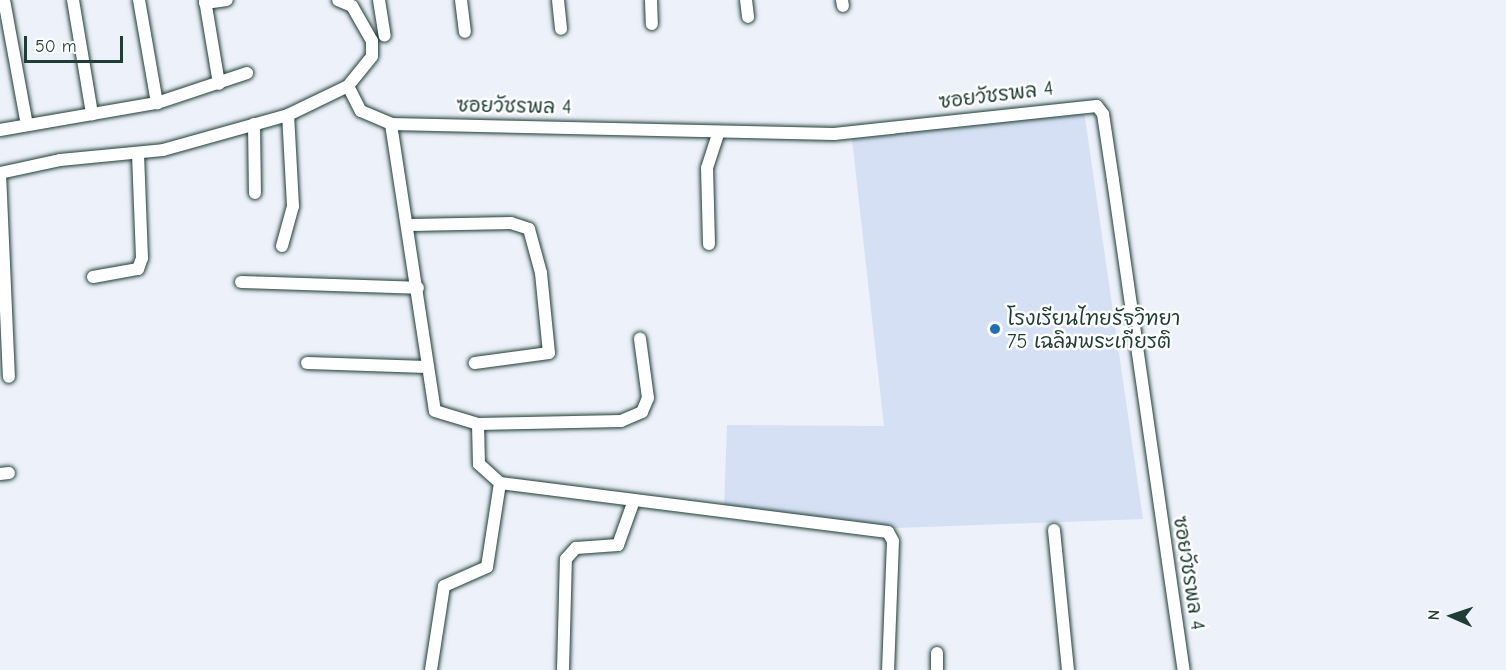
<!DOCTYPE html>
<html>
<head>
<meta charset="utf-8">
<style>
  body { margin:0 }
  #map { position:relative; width:1506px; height:670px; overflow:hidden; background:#ecf1fa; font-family:"Comic Neue","Playpen Sans Thai",sans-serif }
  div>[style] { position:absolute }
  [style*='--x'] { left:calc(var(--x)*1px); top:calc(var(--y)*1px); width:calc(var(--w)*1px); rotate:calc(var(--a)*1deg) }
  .built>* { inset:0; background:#d5e0f4 }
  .roads { filter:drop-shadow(0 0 2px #1f3d34) drop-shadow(0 0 2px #1f3d34) }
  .minor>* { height:12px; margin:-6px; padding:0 6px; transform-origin:6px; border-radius:6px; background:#fff }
  .dots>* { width:16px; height:16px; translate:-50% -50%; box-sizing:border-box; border:3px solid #fff; border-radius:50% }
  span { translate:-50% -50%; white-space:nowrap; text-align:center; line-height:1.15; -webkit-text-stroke:5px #fff; paint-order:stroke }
  .street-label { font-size:20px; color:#1f3d34 }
  .poi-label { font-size:20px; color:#1f3d34 }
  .left { translate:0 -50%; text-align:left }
  .north { position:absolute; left:1422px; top:586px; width:60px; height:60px; -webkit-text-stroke:4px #fff; paint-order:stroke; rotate:273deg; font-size:16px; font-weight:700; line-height:24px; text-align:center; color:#1f3d34 }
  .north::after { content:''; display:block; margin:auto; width:21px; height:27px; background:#1f3d34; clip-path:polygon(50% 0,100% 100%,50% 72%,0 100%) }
  .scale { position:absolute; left:24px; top:36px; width:99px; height:27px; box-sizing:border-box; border:3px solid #1f3d34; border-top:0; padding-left:8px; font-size:18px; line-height:21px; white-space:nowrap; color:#1f3d34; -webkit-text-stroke:4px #fff; paint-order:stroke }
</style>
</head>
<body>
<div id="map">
  <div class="built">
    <div style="clip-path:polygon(1084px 111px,1143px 519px,897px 528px,724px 510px,727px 425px,884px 426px,852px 139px)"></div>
  </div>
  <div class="roads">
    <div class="minor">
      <div style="--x:4;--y:0;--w:127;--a:79.6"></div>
      <div style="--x:73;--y:0;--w:116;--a:80.5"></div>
      <div style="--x:139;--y:0;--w:105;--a:80.1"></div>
      <div style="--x:205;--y:0;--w:85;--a:80.5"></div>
      <div style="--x:379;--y:0;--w:36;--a:81"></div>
      <div style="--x:461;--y:0;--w:32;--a:83"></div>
      <div style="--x:558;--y:0;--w:29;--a:84"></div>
      <div style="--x:651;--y:0;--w:24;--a:88"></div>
      <div style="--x:746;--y:0;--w:17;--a:83"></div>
      <div style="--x:842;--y:0;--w:6;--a:81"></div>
      <div style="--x:205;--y:3;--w:22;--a:-8"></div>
      <div style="--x:348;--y:86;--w:28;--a:63"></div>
      <div style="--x:361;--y:111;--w:33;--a:23"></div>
      <div style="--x:391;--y:124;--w:443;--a:1.3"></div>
      <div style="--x:834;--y:134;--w:264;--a:-6.1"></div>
      <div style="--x:1097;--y:106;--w:10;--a:53"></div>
      <div style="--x:1103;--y:114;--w:67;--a:81.4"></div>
      <div style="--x:1113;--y:180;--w:495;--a:81.8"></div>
      <div style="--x:254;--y:124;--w:69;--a:89.2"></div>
      <div style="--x:391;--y:124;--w:290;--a:81.3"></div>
      <div style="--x:435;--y:411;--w:45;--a:16.8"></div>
      <div style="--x:478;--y:424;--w:143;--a:-1.2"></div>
      <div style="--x:621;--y:421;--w:23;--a:-23"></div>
      <div style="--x:642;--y:412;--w:15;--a:-67"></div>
      <div style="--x:648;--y:398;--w:60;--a:-97.7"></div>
      <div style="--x:0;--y:130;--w:159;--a:-9.8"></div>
      <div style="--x:157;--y:103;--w:95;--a:-18.4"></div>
      <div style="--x:0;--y:173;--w:61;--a:-12.2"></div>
      <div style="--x:60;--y:160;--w:103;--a:-5.5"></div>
      <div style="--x:163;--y:150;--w:130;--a:-15.6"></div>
      <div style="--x:288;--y:115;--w:67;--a:-25.8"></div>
      <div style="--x:348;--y:86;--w:38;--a:-51"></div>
      <div style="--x:372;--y:56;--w:15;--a:-90"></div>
      <div style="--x:372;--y:41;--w:40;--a:-119.7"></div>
      <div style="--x:352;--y:6;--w:15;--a:-157"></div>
      <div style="--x:0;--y:173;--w:204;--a:87.5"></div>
      <div style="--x:411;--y:225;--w:100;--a:-1.1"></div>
      <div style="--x:511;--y:223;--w:19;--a:18"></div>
      <div style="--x:529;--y:229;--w:46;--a:74.7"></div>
      <div style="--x:541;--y:273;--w:80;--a:84.3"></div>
      <div style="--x:549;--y:353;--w:75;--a:172.3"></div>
      <div style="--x:709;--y:244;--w:76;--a:-91.5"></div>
      <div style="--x:707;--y:168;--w:38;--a:-72"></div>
      <div style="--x:282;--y:246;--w:41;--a:-74.6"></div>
      <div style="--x:293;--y:206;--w:91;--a:-93.1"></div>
      <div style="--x:93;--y:277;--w:46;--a:-10.1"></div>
      <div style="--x:138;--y:269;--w:12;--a:-70"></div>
      <div style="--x:142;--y:258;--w:105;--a:-92.2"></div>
      <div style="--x:241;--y:282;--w:177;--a:1.9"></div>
      <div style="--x:307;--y:363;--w:121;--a:1.9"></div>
      <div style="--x:478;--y:424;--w:40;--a:88.6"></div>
      <div style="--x:479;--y:464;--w:28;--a:42"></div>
      <div style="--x:500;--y:483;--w:391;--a:7.2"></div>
      <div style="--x:888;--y:532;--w:10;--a:61"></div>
      <div style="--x:893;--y:541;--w:129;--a:92.2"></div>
      <div style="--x:0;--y:474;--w:9;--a:-6"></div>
      <div style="--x:1054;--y:530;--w:141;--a:84.3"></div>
      <div style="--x:431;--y:670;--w:85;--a:-81.2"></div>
      <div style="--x:444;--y:586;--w:47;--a:-23.8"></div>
      <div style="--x:487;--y:567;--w:85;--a:-81.2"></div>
      <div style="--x:563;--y:670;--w:111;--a:-88.5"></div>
      <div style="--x:566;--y:559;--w:15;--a:-48"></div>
      <div style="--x:576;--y:548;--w:42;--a:-4.1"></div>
      <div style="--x:618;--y:545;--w:45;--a:-70.3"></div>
      <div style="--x:937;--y:670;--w:17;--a:-90"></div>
    </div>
  </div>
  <div class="dots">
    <div style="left:995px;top:329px;background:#1f6fb2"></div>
  </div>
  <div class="street-label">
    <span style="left:996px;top:95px;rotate:-7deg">ซอยวัชรพล 4</span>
    <span style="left:514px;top:106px;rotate:1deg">ซอยวัชรพล 4</span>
    <span style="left:1189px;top:573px;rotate:81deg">ซอยวัชรพล 4</span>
  </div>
  <div class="poi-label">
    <span class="left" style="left:1007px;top:330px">โรงเรียนไทยรัฐวิทยา<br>75 เฉลิมพระเกียรติ</span>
  </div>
  <div class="north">N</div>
  <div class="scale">50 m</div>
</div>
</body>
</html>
